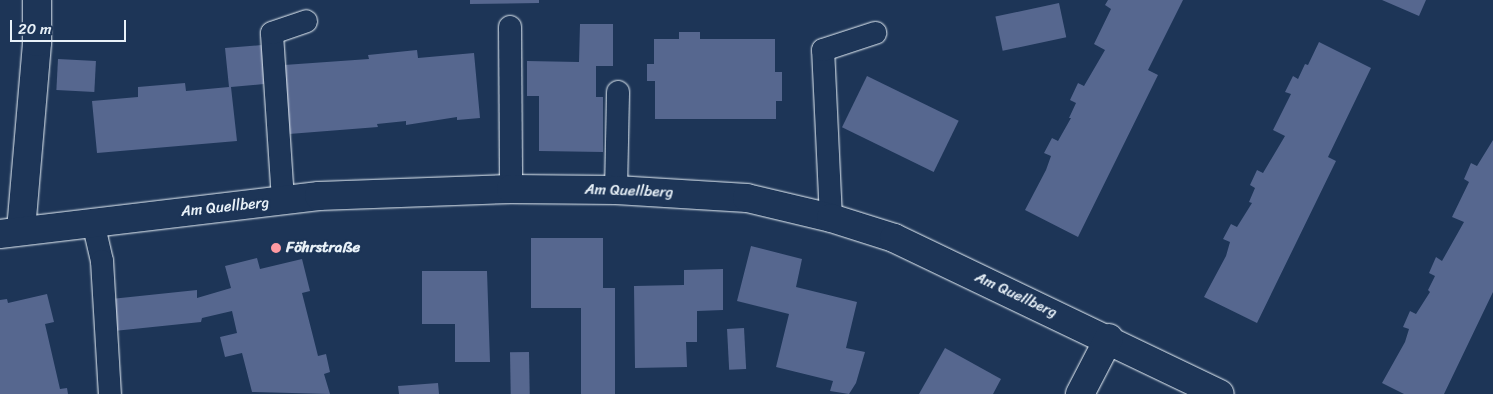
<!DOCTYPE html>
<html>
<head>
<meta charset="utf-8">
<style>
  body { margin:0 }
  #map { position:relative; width:1493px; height:394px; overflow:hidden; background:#1d3557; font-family:Sriracha,sans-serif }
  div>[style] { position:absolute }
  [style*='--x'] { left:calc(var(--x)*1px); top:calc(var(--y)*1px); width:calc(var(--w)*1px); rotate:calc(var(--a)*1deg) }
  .building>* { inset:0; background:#56678f; transform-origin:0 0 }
  .roads { filter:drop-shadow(0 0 1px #e8f1f8) drop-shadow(0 0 1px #e8f1f8) }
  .lane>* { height:22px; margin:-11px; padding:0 11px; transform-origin:11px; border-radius:11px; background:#1d3557 }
  .street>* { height:28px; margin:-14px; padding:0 14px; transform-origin:14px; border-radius:14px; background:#1d3557 }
  .dots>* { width:14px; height:14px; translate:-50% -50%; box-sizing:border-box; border:2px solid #1d3557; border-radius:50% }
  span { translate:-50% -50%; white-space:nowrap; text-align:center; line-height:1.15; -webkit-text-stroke:4.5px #1d3557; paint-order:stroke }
  .street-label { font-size:15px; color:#e8f1f8 }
  .poi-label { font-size:15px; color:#e8f1f8; font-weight:700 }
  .left { translate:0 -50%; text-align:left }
  .scale { position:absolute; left:10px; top:20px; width:116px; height:22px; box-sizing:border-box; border:2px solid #e8f1f8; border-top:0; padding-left:6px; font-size:15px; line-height:18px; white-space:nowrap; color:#e8f1f8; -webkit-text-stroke:4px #1d3557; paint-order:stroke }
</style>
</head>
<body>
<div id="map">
  <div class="building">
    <div style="clip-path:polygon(470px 0,539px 0,539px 3px,470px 4px)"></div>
    <div style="clip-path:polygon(1108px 0,1183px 0,1148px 70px,1158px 75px,1078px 237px,1025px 210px,1046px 170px,1051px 156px,1044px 153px,1052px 138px,1058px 141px,1071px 118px,1069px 118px,1076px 103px,1070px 100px,1078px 83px,1084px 86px,1105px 50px,1094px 44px,1111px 9px,1105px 5px)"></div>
    <div style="clip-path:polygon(1382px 0,1426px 0,1419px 16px)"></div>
    <div style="left:1059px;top:3px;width:35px;height:65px;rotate:78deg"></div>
    <div style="clip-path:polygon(580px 24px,613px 24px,613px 66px,596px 66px,596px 97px,603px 97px,603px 152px,539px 151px,539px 96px,527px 96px,527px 61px,579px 62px)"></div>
    <div style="clip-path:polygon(679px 32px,700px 32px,700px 39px,775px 39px,775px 72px,782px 72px,782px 101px,776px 101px,776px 119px,655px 119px,655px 81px,647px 81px,647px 64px,654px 64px,654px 39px,679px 39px)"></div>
    <div style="clip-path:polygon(1319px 42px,1371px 68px,1328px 157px,1336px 161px,1257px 323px,1204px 297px,1226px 256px,1230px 242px,1223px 239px,1231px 224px,1237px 227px,1252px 203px,1249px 202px,1255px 188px,1250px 185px,1257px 170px,1263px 173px,1285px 136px,1273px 130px,1291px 94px,1285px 92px,1293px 76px,1298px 79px,1305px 64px,1308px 65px)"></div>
    <div style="clip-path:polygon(262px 45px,264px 84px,231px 87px,237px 141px,97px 153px,92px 101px,138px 97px,138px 87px,185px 83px,186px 91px,229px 87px,225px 48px)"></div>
    <div style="clip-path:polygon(417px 50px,418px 58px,474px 53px,480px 118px,457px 120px,457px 117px,406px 125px,406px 121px,377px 124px,378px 127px,289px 134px,284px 65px,369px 59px,368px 55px)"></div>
    <div style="left:58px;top:59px;width:38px;height:31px;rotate:3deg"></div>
    <div style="left:867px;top:76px;width:102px;height:57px;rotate:26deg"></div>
    <div style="clip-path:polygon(1493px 140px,1493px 292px,1444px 394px,1404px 394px,1382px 383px,1405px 342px,1409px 329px,1403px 327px,1410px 311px,1416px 314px,1430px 292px,1428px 290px,1435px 276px,1429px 273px,1436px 257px,1442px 261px,1464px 222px,1452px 217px,1469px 182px,1464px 179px,1471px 163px,1477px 166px)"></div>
    <div style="clip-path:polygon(531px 238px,603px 238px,603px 288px,615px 288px,615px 394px,581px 394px,581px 308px,531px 308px)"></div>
    <div style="clip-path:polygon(751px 246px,802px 259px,796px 287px,857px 302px,846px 348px,865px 352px,856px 383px,849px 394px,830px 391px,833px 381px,776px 367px,789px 314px,737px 301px)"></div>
    <div style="clip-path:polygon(257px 258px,260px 269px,302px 259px,310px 291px,302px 293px,318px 356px,326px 354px,330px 372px,324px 374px,330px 394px,252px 392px,242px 353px,225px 357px,220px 337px,237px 333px,232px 311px,202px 318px,201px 322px,114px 331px,111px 299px,197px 290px,197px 298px,231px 288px,225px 266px)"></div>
    <div style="clip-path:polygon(723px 269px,723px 310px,697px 311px,697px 342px,686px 342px,687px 367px,635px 368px,634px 286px,684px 285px,684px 270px)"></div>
    <div style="clip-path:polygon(422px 271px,487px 271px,490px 362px,455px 362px,455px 324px,422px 324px)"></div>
    <div style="clip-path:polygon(47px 294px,54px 322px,45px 324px,60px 389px,67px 388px,68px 394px,0 394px,0 300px,7px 299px,8px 303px)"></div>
    <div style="left:744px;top:328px;width:41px;height:17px;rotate:87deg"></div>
    <div style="clip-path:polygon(945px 348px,1001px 379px,993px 394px,919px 394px)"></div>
    <div style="left:529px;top:352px;width:42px;height:19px;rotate:89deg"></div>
    <div style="clip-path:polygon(438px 383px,439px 394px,399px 394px,398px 386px)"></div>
  </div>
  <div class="roads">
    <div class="lane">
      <div style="--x:510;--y:27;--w:162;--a:89.6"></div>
      <div style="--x:616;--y:190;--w:98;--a:-88.8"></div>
      <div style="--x:283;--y:200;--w:167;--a:-93.8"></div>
      <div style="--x:272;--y:33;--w:36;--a:-19"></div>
      <div style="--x:831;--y:218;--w:168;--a:-92.7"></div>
      <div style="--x:823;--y:50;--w:55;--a:-18.1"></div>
      <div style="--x:93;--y:222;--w:40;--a:77"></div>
      <div style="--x:102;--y:261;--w:133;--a:86.6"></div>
    </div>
    <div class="street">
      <div style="--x:21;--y:230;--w:189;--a:-85.1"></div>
      <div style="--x:37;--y:42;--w:42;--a:-90"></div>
      <div style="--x:0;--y:234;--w:321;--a:-6.8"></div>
      <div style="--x:319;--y:196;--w:192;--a:-2.1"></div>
      <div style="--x:511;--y:189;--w:105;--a:0.5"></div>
      <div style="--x:616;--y:190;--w:131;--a:3.5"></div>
      <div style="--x:747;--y:198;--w:86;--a:13.4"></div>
      <div style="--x:831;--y:218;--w:66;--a:17.6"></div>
      <div style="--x:894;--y:238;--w:361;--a:25.6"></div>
      <div style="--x:1080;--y:394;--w:63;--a:-62.6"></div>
    </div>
  </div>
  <div class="dots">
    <div style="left:276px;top:248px;background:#ff9aa2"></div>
  </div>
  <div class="street-label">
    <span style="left:629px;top:191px;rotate:2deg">Am Quellberg</span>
    <span style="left:225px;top:207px;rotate:-6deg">Am Quellberg</span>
    <span style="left:1016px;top:295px;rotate:25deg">Am Quellberg</span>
  </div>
  <div class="poi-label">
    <span class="left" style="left:286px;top:248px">Föhrstraße</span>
  </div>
  <div class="scale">20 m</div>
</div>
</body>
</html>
